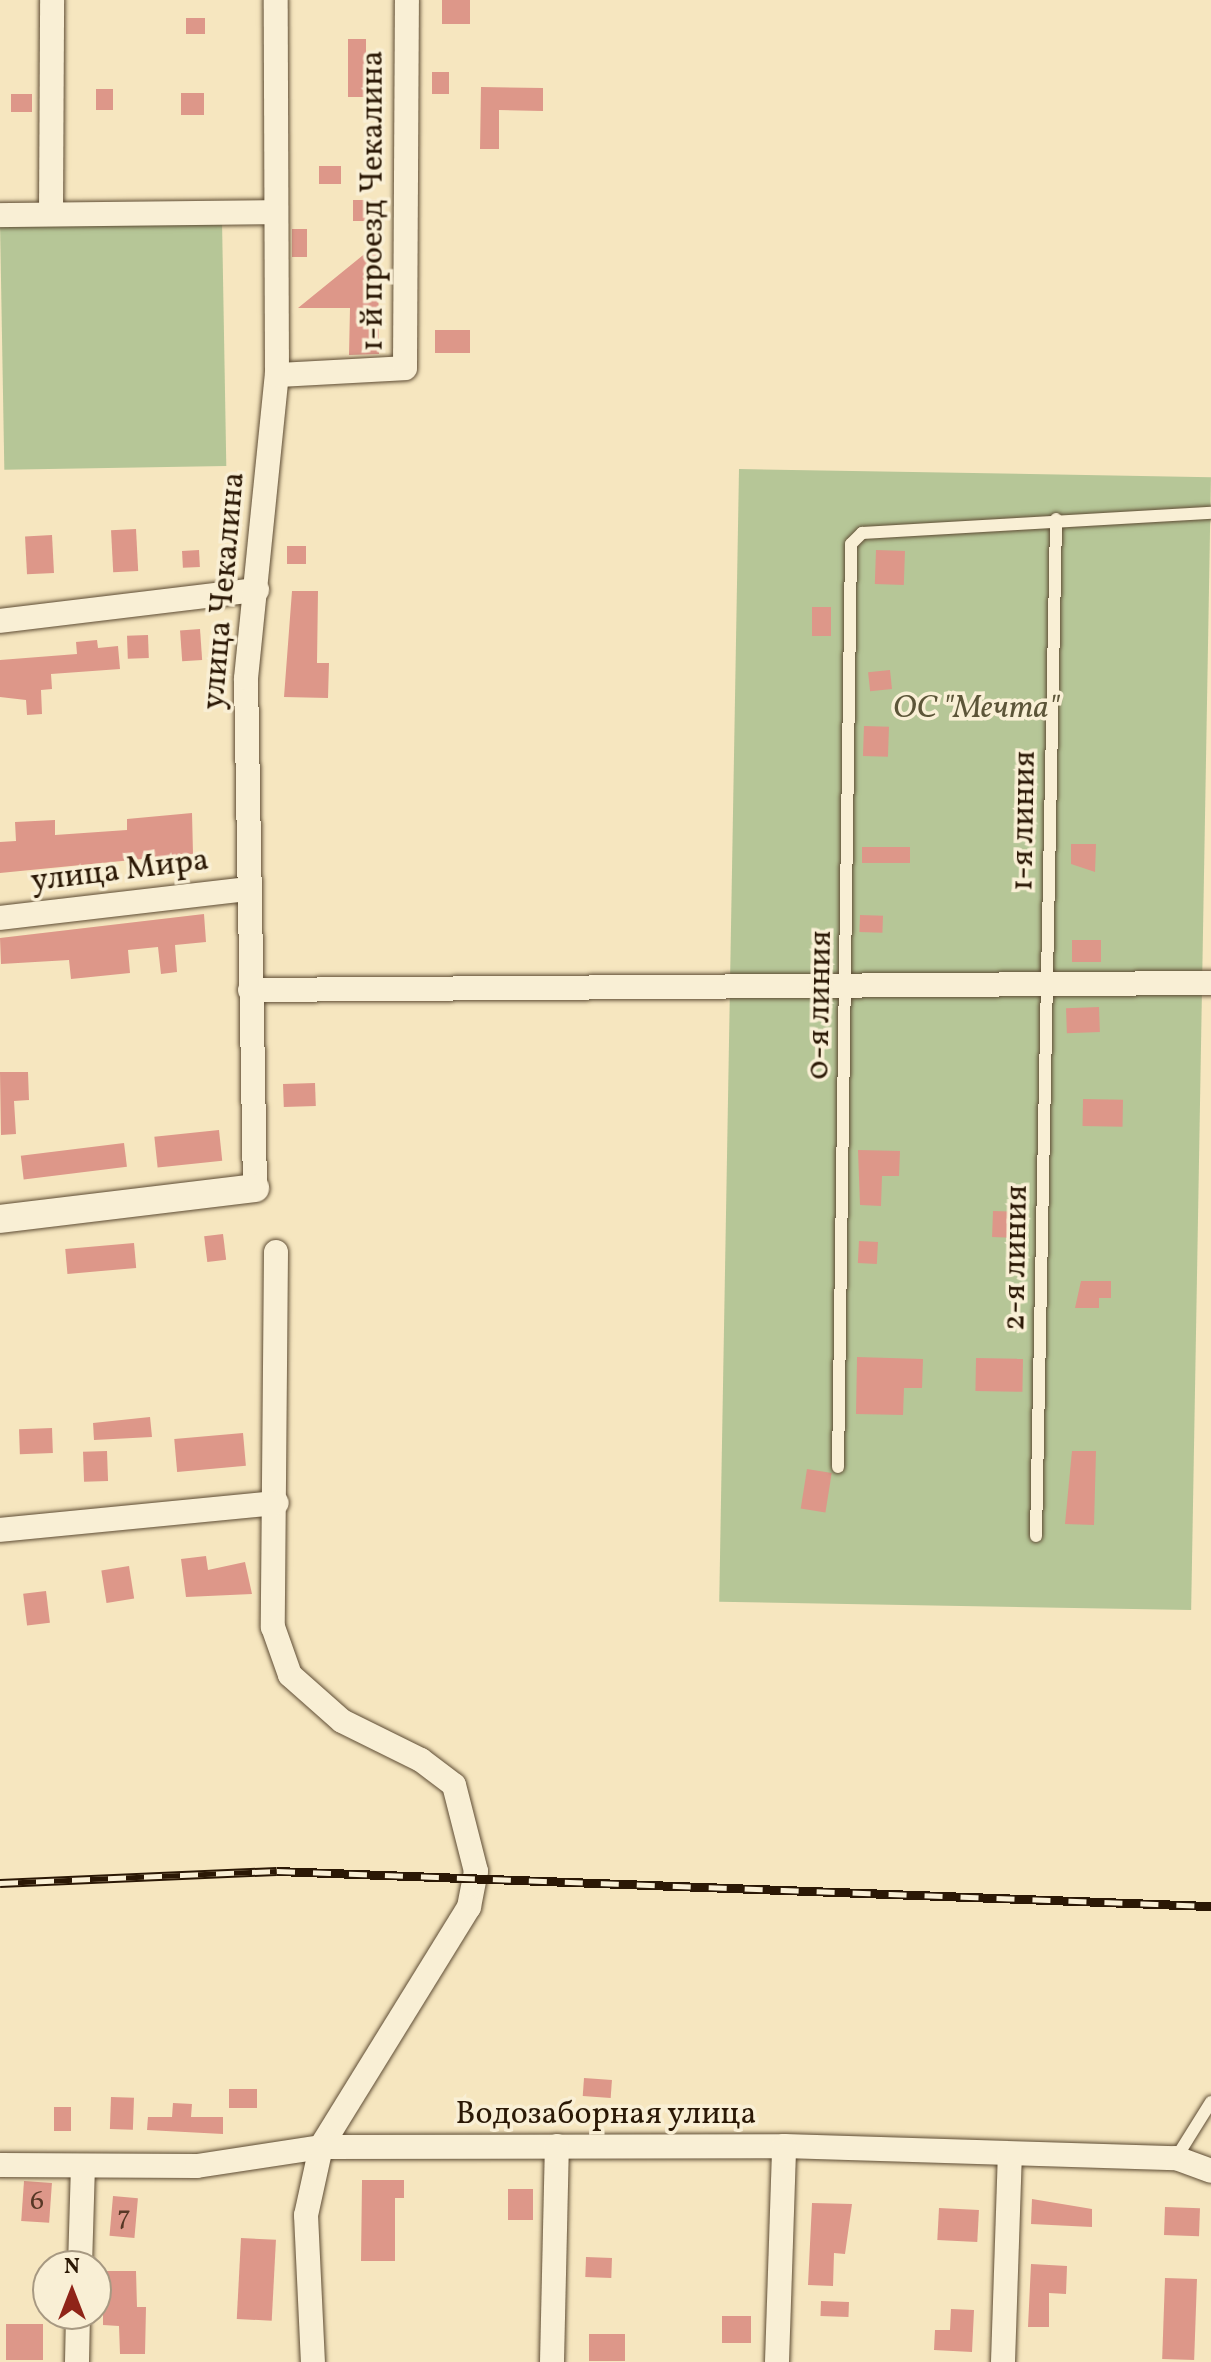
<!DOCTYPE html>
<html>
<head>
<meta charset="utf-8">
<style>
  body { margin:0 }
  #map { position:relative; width:1211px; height:2362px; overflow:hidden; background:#f6e6bf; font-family:Vollkorn,serif }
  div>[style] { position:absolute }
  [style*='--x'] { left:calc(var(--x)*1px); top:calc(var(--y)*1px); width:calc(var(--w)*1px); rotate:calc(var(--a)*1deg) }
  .green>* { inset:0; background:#b6c697; transform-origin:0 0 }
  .building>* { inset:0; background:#dd9789; transform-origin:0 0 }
  .roads { filter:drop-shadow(0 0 2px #5e4c34) drop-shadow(0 0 2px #5e4c34) }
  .service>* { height:12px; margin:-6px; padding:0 6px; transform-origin:6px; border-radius:6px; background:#f9efd5 }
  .minor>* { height:24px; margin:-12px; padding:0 12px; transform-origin:12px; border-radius:12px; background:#f9efd5 }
  .tertiary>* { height:28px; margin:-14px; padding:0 14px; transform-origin:14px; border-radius:14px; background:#f9efd5 }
  .rail>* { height:9px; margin-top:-4.5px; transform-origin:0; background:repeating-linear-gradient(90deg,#f9efd5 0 18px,#2b1805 0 36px); box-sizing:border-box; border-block:2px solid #2b1805 }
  span { translate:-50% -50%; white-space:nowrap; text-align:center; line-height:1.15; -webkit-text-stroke:7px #f9efd5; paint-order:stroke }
  .number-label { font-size:28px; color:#583826 }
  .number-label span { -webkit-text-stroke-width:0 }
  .street-label { font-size:32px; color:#2b1805 }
  .park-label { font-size:32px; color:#5c5538; font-style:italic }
  .north { position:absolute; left:32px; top:2250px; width:80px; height:80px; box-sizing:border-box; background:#f9efd5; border:2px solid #a79982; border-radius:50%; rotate:0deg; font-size:22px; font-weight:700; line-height:32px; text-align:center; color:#2b1805 }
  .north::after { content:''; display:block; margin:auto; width:28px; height:36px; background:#8f2418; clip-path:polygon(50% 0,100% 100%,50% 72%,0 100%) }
</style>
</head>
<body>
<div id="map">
  <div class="green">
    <div style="left:222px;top:220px;width:246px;height:222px;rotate:89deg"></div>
    <div style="left:739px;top:469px;width:472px;height:1133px;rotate:1deg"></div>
  </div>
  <div class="building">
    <div style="left:442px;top:0;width:28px;height:24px"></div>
    <div style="left:186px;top:18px;width:19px;height:16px"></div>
    <div style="left:348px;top:39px;width:18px;height:58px"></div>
    <div style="left:432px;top:72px;width:17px;height:22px"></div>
    <div style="clip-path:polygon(481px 87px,543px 88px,543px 111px,499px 110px,499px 149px,480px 149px)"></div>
    <div style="left:96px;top:89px;width:17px;height:21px"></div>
    <div style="left:181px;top:93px;width:23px;height:22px"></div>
    <div style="left:11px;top:94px;width:21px;height:18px"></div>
    <div style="left:319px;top:166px;width:22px;height:18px"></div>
    <div style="left:353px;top:200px;width:26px;height:21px"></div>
    <div style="left:292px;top:229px;width:15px;height:28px"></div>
    <div style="clip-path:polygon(378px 243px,379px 354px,349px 355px,350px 308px,298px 308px)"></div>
    <div style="left:435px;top:330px;width:35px;height:23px"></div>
    <div style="left:136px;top:529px;width:42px;height:25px;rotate:87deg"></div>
    <div style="left:52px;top:535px;width:38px;height:27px;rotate:87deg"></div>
    <div style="left:287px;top:546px;width:19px;height:18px"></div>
    <div style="left:199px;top:550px;width:17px;height:17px;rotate:87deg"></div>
    <div style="left:876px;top:550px;width:29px;height:34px;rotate:2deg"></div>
    <div style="clip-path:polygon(292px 591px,318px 591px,317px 663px,329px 663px,328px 698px,284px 697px)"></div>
    <div style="left:812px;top:607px;width:19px;height:29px"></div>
    <div style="left:200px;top:629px;width:31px;height:20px;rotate:86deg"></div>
    <div style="left:148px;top:635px;width:23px;height:21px;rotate:88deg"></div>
    <div style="clip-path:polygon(97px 640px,98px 648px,118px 646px,120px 669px,51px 674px,52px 689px,41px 690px,42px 714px,27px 715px,26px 700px,0 697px,0 660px,77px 654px,76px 642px)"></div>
    <div style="left:890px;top:670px;width:19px;height:22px;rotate:84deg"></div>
    <div style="left:864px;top:726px;width:25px;height:30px;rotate:2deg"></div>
    <div style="clip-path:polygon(192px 813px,193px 854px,0 873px,0 842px,16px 841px,15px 822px,55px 820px,55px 835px,127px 830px,127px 819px)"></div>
    <div style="clip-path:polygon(1071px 844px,1096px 844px,1095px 872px,1071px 864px)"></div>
    <div style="left:862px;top:847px;width:48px;height:16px"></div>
    <div style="clip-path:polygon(204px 914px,206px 942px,175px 945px,177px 972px,161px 974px,158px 947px,128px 950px,130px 973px,71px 979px,69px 960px,1px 964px,0 938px)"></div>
    <div style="left:860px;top:915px;width:23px;height:17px;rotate:2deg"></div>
    <div style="left:1072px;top:940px;width:29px;height:22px"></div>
    <div style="left:1099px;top:1007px;width:25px;height:33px;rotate:88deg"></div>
    <div style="clip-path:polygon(0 1072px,28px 1072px,29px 1100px,14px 1101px,16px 1134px,1px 1135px)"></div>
    <div style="left:315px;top:1083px;width:23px;height:32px;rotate:88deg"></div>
    <div style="left:1083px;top:1099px;width:40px;height:27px;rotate:1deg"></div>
    <div style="left:219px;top:1130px;width:31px;height:65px;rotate:84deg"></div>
    <div style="left:124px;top:1143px;width:24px;height:104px;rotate:83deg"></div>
    <div style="clip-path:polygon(858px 1150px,900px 1151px,899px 1176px,882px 1176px,881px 1206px,860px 1205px)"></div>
    <div style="left:993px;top:1211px;width:31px;height:26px;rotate:2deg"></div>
    <div style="left:223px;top:1234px;width:26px;height:19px;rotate:83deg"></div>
    <div style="left:859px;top:1241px;width:19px;height:22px;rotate:3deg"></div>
    <div style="left:134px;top:1243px;width:25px;height:69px;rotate:85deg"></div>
    <div style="clip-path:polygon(1081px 1281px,1111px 1281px,1111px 1298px,1099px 1298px,1099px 1308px,1075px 1308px)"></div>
    <div style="clip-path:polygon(857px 1357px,923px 1359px,922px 1388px,904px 1388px,903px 1415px,856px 1414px)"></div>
    <div style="left:976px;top:1358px;width:47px;height:33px;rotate:1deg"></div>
    <div style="clip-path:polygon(150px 1417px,152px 1437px,94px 1440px,93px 1423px)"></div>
    <div style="left:52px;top:1428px;width:25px;height:33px;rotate:88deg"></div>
    <div style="left:243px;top:1433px;width:33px;height:69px;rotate:85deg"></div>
    <div style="left:107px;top:1451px;width:30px;height:24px;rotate:88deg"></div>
    <div style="clip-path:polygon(1072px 1451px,1096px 1451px,1094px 1525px,1065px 1524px)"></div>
    <div style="left:807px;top:1469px;width:25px;height:40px;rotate:9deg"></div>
    <div style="clip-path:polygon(206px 1556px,208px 1570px,245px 1562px,252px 1594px,186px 1597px,181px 1559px)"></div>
    <div style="left:129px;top:1566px;width:33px;height:28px;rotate:81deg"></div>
    <div style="left:46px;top:1591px;width:32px;height:23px;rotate:83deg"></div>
    <div style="left:584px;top:2078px;width:28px;height:18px;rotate:4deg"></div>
    <div style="left:229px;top:2089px;width:28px;height:19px"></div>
    <div style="left:111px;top:2097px;width:23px;height:32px;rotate:2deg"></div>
    <div style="clip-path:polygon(173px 2103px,192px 2104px,191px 2117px,223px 2117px,223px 2134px,147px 2130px,148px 2117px,172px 2117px)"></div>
    <div style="left:54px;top:2107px;width:17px;height:24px"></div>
    <div style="clip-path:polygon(362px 2180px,404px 2180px,404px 2198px,395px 2198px,395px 2261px,361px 2261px)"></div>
    <div style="left:24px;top:2181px;width:28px;height:40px;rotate:4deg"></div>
    <div style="left:508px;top:2189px;width:25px;height:31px"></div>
    <div style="left:113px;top:2196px;width:25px;height:40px;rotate:5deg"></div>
    <div style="clip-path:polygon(1032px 2199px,1092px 2209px,1092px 2227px,1031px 2224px)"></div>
    <div style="clip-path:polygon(812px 2203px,852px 2204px,845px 2254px,834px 2253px,833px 2286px,808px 2285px)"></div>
    <div style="left:1165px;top:2207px;width:35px;height:28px;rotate:2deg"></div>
    <div style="left:939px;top:2208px;width:40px;height:32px;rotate:3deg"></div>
    <div style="left:241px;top:2238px;width:35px;height:81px;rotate:3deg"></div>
    <div style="left:586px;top:2257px;width:26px;height:20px;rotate:2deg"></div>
    <div style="clip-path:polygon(1031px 2264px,1067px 2266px,1066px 2294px,1049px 2293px,1049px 2327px,1028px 2327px)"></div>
    <div style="clip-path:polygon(103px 2271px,136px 2271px,137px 2307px,146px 2307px,145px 2354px,120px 2354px,119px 2326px,103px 2325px)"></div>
    <div style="left:1165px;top:2278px;width:32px;height:81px;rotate:2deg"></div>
    <div style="left:821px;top:2301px;width:28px;height:15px;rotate:2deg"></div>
    <div style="clip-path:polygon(951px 2309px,974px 2310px,972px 2352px,934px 2350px,935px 2330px,950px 2330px)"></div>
    <div style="left:722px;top:2316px;width:29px;height:27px"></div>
    <div style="left:6px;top:2324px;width:37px;height:36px"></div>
    <div style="left:625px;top:2334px;width:27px;height:36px;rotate:90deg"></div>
  </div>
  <div class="roads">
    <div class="service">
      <div style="--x:838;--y:1467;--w:923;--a:-89.19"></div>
      <div style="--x:851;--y:544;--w:16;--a:-45"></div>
      <div style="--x:862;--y:533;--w:350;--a:-3.3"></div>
      <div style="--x:1036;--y:1536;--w:1017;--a:-88.87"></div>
      <div style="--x:1176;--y:2158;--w:66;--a:-58"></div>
    </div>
    <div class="minor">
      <div style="--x:51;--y:213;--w:213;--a:-89.7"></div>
      <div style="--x:0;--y:215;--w:276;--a:-0.6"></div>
      <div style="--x:277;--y:375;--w:128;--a:-3.1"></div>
      <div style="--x:405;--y:368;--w:368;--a:-89.7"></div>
      <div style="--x:0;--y:621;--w:259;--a:-6.9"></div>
      <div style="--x:0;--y:918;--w:249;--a:-6.7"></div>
      <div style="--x:250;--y:990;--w:961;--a:-0.42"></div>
      <div style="--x:255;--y:1188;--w:510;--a:-91.01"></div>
      <div style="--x:246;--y:678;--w:305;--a:-84.2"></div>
      <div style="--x:277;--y:375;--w:375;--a:-90.2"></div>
      <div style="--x:276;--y:1252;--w:375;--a:90.5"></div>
      <div style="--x:273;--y:1627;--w:51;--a:70.5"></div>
      <div style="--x:290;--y:1675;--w:69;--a:41.5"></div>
      <div style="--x:342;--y:1721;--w:88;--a:26.3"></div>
      <div style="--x:421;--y:1760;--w:41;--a:37.1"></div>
      <div style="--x:454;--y:1785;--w:89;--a:75.7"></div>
      <div style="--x:476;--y:1871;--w:37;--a:101"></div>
      <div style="--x:469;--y:1907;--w:282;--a:121.7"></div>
      <div style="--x:321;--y:2147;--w:70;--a:102.4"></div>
      <div style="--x:306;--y:2215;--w:147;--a:87.3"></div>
      <div style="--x:0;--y:1530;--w:278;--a:-5.6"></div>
      <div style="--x:0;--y:2165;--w:197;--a:0.3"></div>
      <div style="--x:197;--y:2166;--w:125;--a:-8.7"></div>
      <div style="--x:321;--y:2147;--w:463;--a:-0.1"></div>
      <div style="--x:784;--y:2146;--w:392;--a:1.8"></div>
      <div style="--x:1176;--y:2158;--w:37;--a:20"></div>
      <div style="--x:80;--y:2266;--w:100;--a:-88.3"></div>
      <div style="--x:77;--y:2362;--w:48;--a:-88.8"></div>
      <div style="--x:552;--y:2362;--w:216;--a:-88.7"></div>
      <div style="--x:777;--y:2362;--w:216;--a:-88.1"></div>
      <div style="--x:1003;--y:2362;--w:208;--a:-88.1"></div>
    </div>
    <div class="tertiary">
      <div style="--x:0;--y:1219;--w:257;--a:-6.9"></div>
    </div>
  </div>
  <div class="rail">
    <div style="--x:0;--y:1883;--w:277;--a:-2.5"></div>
    <div style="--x:277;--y:1871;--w:935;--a:2.15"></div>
  </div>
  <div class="number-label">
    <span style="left:37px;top:2202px">6</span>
    <span style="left:124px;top:2217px">7</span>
  </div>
  <div class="street-label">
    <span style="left:374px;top:201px;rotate:-90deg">1-й проезд Чекалина</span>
    <span style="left:225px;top:591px;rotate:-85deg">улица Чекалина</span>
    <span style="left:1025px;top:821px;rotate:-89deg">1-я линия</span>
    <span style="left:120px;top:872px;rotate:-7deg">улица Мира</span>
    <span style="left:821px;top:1005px;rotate:-89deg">0-я линия</span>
    <span style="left:1017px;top:1258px;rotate:-89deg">2-я линия</span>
    <span style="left:606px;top:2115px">Водозаборная улица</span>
  </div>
  <div class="park-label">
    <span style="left:976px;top:709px">ОС "Мечта"</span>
  </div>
  <div class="north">N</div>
</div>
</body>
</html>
